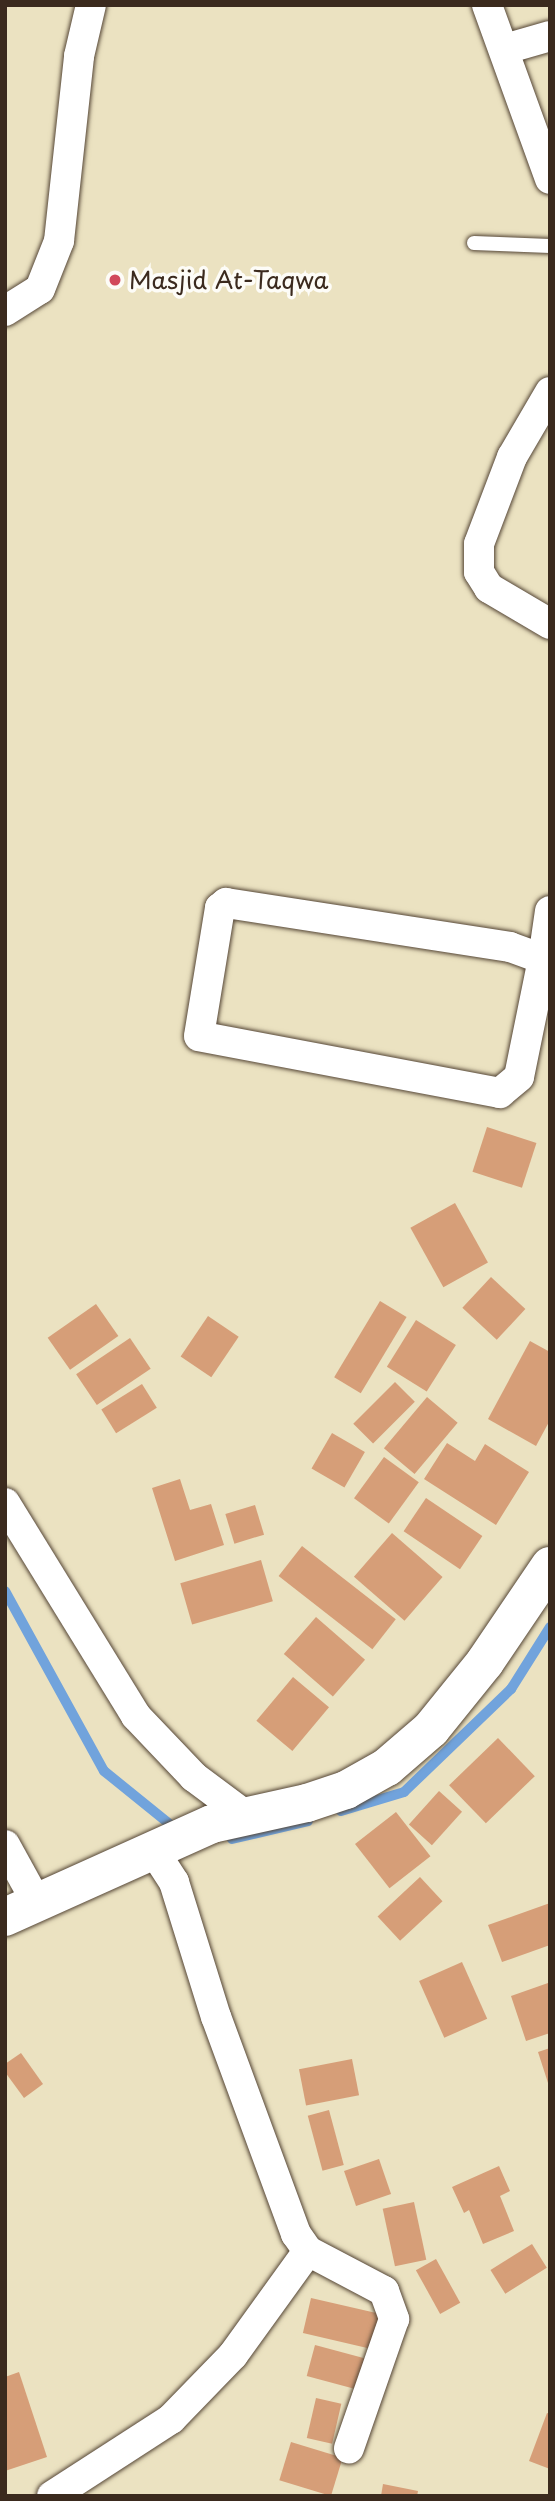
<!DOCTYPE html>
<html>
<head>
<meta charset="utf-8">
<style>
  body { margin:0 }
  #map { position:relative; width:555px; height:2501px; overflow:hidden; background:#ebe2c1; font-family:"Playpen Sans",sans-serif }
  div>[style] { position:absolute }
  [style*='--x'] { left:calc(var(--x)*1px); top:calc(var(--y)*1px); width:calc(var(--w)*1px); rotate:calc(var(--a)*1deg) }
  .stream>* { height:10px; margin:-5px; padding:0 5px; transform-origin:5px; border-radius:5px; background:#71a3dc }
  .building>* { inset:0; background:#d69e78; transform-origin:0 0 }
  .roads { filter:drop-shadow(0 0 2px #554636) drop-shadow(0 0 2px #554636) }
  .lane>* { height:14px; margin:-7px; padding:0 7px; transform-origin:7px; border-radius:7px; background:#fff }
  .street>* { height:30px; margin:-15px; padding:0 15px; transform-origin:15px; border-radius:15px; background:#fff }
  .secondary>* { height:38px; margin:-19px; padding:0 19px; transform-origin:19px; border-radius:19px; background:#fff }
  .dots>* { width:19px; height:19px; translate:-50% -50%; box-sizing:border-box; border:4px solid #fdfcf7; border-radius:50% }
  span { translate:-50% -50%; white-space:nowrap; text-align:center; line-height:1.15; -webkit-text-stroke:7px #fdfcf7; paint-order:stroke }
  .poi-label { font-size:24px; color:#3b2a1e }
  .left { translate:0 -50%; text-align:left }
  .frame { position:absolute; inset:0; border:7px solid #3b2a1e; pointer-events:none }
</style>
</head>
<body>
<div id="map">
  <div class="stream">
    <div style="--x:5;--y:1591;--w:205;--a:61.2"></div>
    <div style="--x:104;--y:1771;--w:94;--a:38.9"></div>
    <div style="--x:341;--y:1811;--w:66;--a:-16.8"></div>
    <div style="--x:404;--y:1792;--w:149;--a:-43.9"></div>
    <div style="--x:511;--y:1689;--w:73;--a:-57.8"></div>
    <div style="--x:232;--y:1839;--w:78;--a:-13.3"></div>
  </div>
  <div class="building">
    <div style="left:487px;top:1127px;width:52px;height:47px;rotate:18deg"></div>
    <div style="left:455px;top:1203px;width:68px;height:51px;rotate:61deg"></div>
    <div style="left:491px;top:1277px;width:47px;height:42px;rotate:43deg"></div>
    <div style="left:380px;top:1301px;width:31px;height:89px;rotate:31deg"></div>
    <div style="left:96px;top:1304px;width:39px;height:59px;rotate:55deg"></div>
    <div style="left:208px;top:1316px;width:37px;height:49px;rotate:34deg"></div>
    <div style="left:416px;top:1320px;width:47px;height:55px;rotate:32deg"></div>
    <div style="left:130px;top:1338px;width:37px;height:65px;rotate:56deg"></div>
    <div style="clip-path:polygon(530px 1341px,550px 1352px,550px 1420px,536px 1446px,488px 1419px)"></div>
    <div style="left:395px;top:1382px;width:28px;height:59px;rotate:45deg"></div>
    <div style="left:142px;top:1384px;width:28px;height:48px;rotate:58deg"></div>
    <div style="left:427px;top:1397px;width:40px;height:67px;rotate:40deg"></div>
    <div style="left:332px;top:1433px;width:38px;height:41px;rotate:30deg"></div>
    <div style="clip-path:polygon(447px 1443px,475px 1461px,485px 1444px,529px 1472px,496px 1525px,424px 1479px)"></div>
    <div style="left:384px;top:1457px;width:43px;height:51px;rotate:36deg"></div>
    <div style="clip-path:polygon(180px 1479px,190px 1510px,211px 1504px,224px 1545px,175px 1561px,152px 1488px)"></div>
    <div style="left:426px;top:1498px;width:68px;height:40px;rotate:34deg"></div>
    <div style="left:255px;top:1505px;width:31px;height:31px;rotate:73deg"></div>
    <div style="left:392px;top:1533px;width:67px;height:58px;rotate:41deg"></div>
    <div style="left:302px;top:1546px;width:119px;height:38px;rotate:38deg"></div>
    <div style="left:261px;top:1560px;width:43px;height:84px;rotate:74deg"></div>
    <div style="left:316px;top:1617px;width:65px;height:49px;rotate:41deg"></div>
    <div style="left:293px;top:1677px;width:47px;height:57px;rotate:40deg"></div>
    <div style="left:498px;top:1738px;width:53px;height:68px;rotate:46deg"></div>
    <div style="left:439px;top:1791px;width:31px;height:45px;rotate:42deg"></div>
    <div style="left:396px;top:1812px;width:56px;height:52px;rotate:52deg"></div>
    <div style="left:420px;top:1877px;width:33px;height:58px;rotate:47deg"></div>
    <div style="clip-path:polygon(550px 1903px,550px 1945px,502px 1962px,488px 1925px)"></div>
    <div style="left:462px;top:1962px;width:62px;height:47px;rotate:66deg"></div>
    <div style="clip-path:polygon(548px 1983px,550px 2033px,526px 2041px,511px 1996px)"></div>
    <div style="clip-path:polygon(550px 2048px,550px 2086px,549px 2086px,538px 2052px)"></div>
    <div style="clip-path:polygon(21px 2053px,43px 2084px,24px 2098px,5px 2072px,5px 2064px)"></div>
    <div style="left:352px;top:2059px;width:37px;height:54px;rotate:79deg"></div>
    <div style="left:329px;top:2110px;width:57px;height:22px;rotate:75deg"></div>
    <div style="left:379px;top:2159px;width:37px;height:37px;rotate:71deg"></div>
    <div style="clip-path:polygon(499px 2166px,510px 2191px,500px 2196px,514px 2231px,483px 2244px,469px 2210px,464px 2213px,452px 2187px)"></div>
    <div style="left:414px;top:2202px;width:59px;height:32px;rotate:78deg"></div>
    <div style="left:532px;top:2244px;width:28px;height:49px;rotate:58deg"></div>
    <div style="left:436px;top:2259px;width:50px;height:23px;rotate:61deg"></div>
    <div style="left:311px;top:2298px;width:77px;height:36px;rotate:13deg"></div>
    <div style="left:315px;top:2345px;width:54px;height:32px;rotate:15deg"></div>
    <div style="clip-path:polygon(19px 2372px,47px 2457px,5px 2471px,5px 2377px)"></div>
    <div style="left:316px;top:2398px;width:26px;height:41px;rotate:13deg"></div>
    <div style="clip-path:polygon(547px 2413px,550px 2414px,550px 2469px,529px 2461px)"></div>
    <div style="left:291px;top:2442px;width:54px;height:40px;rotate:17deg"></div>
    <div style="clip-path:polygon(383px 2484px,418px 2491px,417px 2496px,381px 2496px)"></div>
  </div>
  <div class="roads">
    <div class="lane">
      <div style="--x:474;--y:243;--w:76;--a:2.3"></div>
    </div>
    <div class="street">
      <div style="--x:487;--y:5;--w:185;--a:70.1"></div>
      <div style="--x:505;--y:49;--w:47;--a:-16.1"></div>
      <div style="--x:5;--y:311;--w:41;--a:-32.2"></div>
      <div style="--x:40;--y:289;--w:52;--a:-68.4"></div>
      <div style="--x:59;--y:241;--w:186;--a:-83.8"></div>
      <div style="--x:79;--y:56;--w:52;--a:-76.8"></div>
      <div style="--x:550;--y:392;--w:75;--a:120.3"></div>
      <div style="--x:512;--y:457;--w:93;--a:110.8"></div>
      <div style="--x:479;--y:544;--w:28;--a:90"></div>
      <div style="--x:479;--y:572;--w:19;--a:58"></div>
      <div style="--x:489;--y:588;--w:71;--a:30.5"></div>
      <div style="--x:550;--y:911;--w:49;--a:98.3"></div>
      <div style="--x:543;--y:959;--w:120;--a:101.5"></div>
      <div style="--x:519;--y:1077;--w:25;--a:140"></div>
      <div style="--x:500;--y:1093;--w:306;--a:-169.3"></div>
      <div style="--x:199;--y:1036;--w:130;--a:-80.7"></div>
      <div style="--x:220;--y:908;--w:8;--a:-40"></div>
      <div style="--x:226;--y:903;--w:287;--a:8.8"></div>
      <div style="--x:510;--y:947;--w:35;--a:20"></div>
      <div style="--x:543;--y:959;--w:9;--a:41"></div>
      <div style="--x:5;--y:1503;--w:250;--a:58.4"></div>
      <div style="--x:136;--y:1716;--w:84;--a:46.4"></div>
      <div style="--x:194;--y:1777;--w:64;--a:36.7"></div>
      <div style="--x:5;--y:1845;--w:66;--a:61.1"></div>
      <div style="--x:308;--y:2251;--w:86;--a:27.8"></div>
      <div style="--x:384;--y:2291;--w:30;--a:70"></div>
      <div style="--x:394;--y:2319;--w:137;--a:109.2"></div>
      <div style="--x:52;--y:2496;--w:142;--a:-32.9"></div>
      <div style="--x:171;--y:2419;--w:89;--a:-45.9"></div>
      <div style="--x:233;--y:2355;--w:128;--a:-54.2"></div>
      <div style="--x:308;--y:2251;--w:21;--a:-125"></div>
      <div style="--x:296;--y:2234;--w:231;--a:-110.2"></div>
      <div style="--x:216;--y:2017;--w:141;--a:-107.3"></div>
      <div style="--x:174;--y:1882;--w:37;--a:-123"></div>
    </div>
    <div class="secondary">
      <div style="--x:5;--y:1917;--w:227;--a:-24.2"></div>
      <div style="--x:212;--y:1824;--w:97;--a:-12.5"></div>
      <div style="--x:307;--y:1803;--w:41;--a:-18.4"></div>
      <div style="--x:346;--y:1790;--w:47;--a:-29.3"></div>
      <div style="--x:387;--y:1767;--w:58;--a:-40.8"></div>
      <div style="--x:431;--y:1729;--w:86;--a:-51.1"></div>
      <div style="--x:485;--y:1662;--w:116;--a:-55.9"></div>
    </div>
  </div>
  <div class="dots">
    <div style="left:115px;top:280px;background:#d1495b"></div>
  </div>
  <div class="poi-label">
    <span class="left" style="left:129px;top:280px">Masjid At-Taqwa</span>
  </div>
  <div class="frame"></div>
</div>
</body>
</html>
